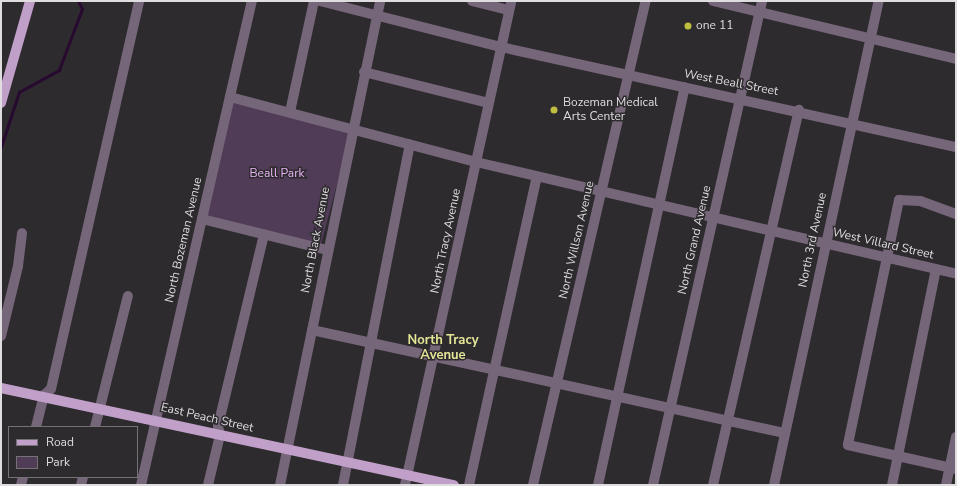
<!DOCTYPE html>
<html>
<head>
<meta charset="utf-8">
<style>
  body { margin:0 }
  #map { position:relative; width:957px; height:486px; overflow:hidden; background:#2e2b2e; font-family:"Nunito Sans",sans-serif }
  div>[style] { position:absolute }
  [style*='--x'] { left:calc(var(--x)*1px); top:calc(var(--y)*1px); width:calc(var(--w)*1px); rotate:calc(var(--a)*1deg) }
  .green>* { inset:0; background:#513c57; transform-origin:0 0 }
  .stream>* { height:2.5px; margin:-1.25px; padding:0 1.25px; transform-origin:1.25px; border-radius:1.25px; background:#280930 }
  .minor>* { height:10px; margin:-5px; padding:0 5px; transform-origin:5px; border-radius:5px; background:#76667a }
  .major>* { height:10px; margin:-5px; padding:0 5px; transform-origin:5px; border-radius:5px; background:#c0a0c9 }
  .dots>* { width:11px; height:11px; translate:-50% -50%; box-sizing:border-box; border:2px solid #2e2b2e; border-radius:50% }
  span { translate:-50% -50%; white-space:nowrap; text-align:center; line-height:1.15; -webkit-text-stroke:3px #2e2b2e; paint-order:stroke }
  .poi-label { font-size:12px; color:#dfdddf }
  .left { translate:0 -50%; text-align:left }
  .street-label { font-size:12px; color:#dfdddf }
  .park-label { font-size:12px; color:#ebb5f9 }
  .neighbourhood-label { font-size:13px; color:#e5e697; font-weight:700 }
  .frame { position:absolute; inset:0; border:2px solid #dfdddf; pointer-events:none }
  .legend { position:absolute; left:8px; top:426px; width:130px; height:52px; box-sizing:border-box; background:#2e2b2e; border:1px solid #757275; margin:0; padding:5px 7px; list-style:none; font-size:12px; color:#dfdddf }
  .legend li { display:flex; align-items:center; gap:8px; height:20px }
  .legend b { width:20px; border:1px solid #757275 }
</style>
</head>
<body>
<div id="map">
  <div class="green">
    <div style="left:230px;top:97px;width:126px;height:125px;rotate:15deg"></div>
  </div>
  <div class="stream">
    <div style="--x:1;--y:147;--w:58;--a:-71.9"></div>
    <div style="--x:19;--y:92;--w:46;--a:-28.8"></div>
    <div style="--x:59;--y:70;--w:65;--a:-69.3"></div>
    <div style="--x:82;--y:9;--w:9;--a:-117"></div>
  </div>
  <div class="minor">
    <div style="--x:320;--y:1;--w:187;--a:14.3"></div>
    <div style="--x:501;--y:47;--w:466;--a:12.4"></div>
    <div style="--x:472;--y:1;--w:38;--a:14"></div>
    <div style="--x:713;--y:1;--w:250;--a:13.4"></div>
    <div style="--x:364;--y:72;--w:128;--a:14"></div>
    <div style="--x:230;--y:97;--w:254;--a:14.8"></div>
    <div style="--x:476;--y:162;--w:493;--a:13.1"></div>
    <div style="--x:290;--y:112;--w:114;--a:-77.8"></div>
    <div style="--x:956;--y:214;--w:38;--a:-160"></div>
    <div style="--x:920;--y:201;--w:21;--a:-177"></div>
    <div style="--x:899;--y:200;--w:250;--a:101.8"></div>
    <div style="--x:848;--y:445;--w:111;--a:12.5"></div>
    <div style="--x:202;--y:219;--w:129;--a:13.9"></div>
    <div style="--x:312;--y:330;--w:484;--a:12.3"></div>
    <div style="--x:1;--y:336;--w:72;--a:-76.3"></div>
    <div style="--x:18;--y:266;--w:33;--a:-83"></div>
    <div style="--x:36;--y:427;--w:33;--a:-76"></div>
    <div style="--x:44;--y:395;--w:9;--a:-41"></div>
    <div style="--x:51;--y:389;--w:398;--a:-77.2"></div>
    <div style="--x:95;--y:427;--w:135;--a:-75.9"></div>
    <div style="--x:21;--y:485;--w:8;--a:-76"></div>
    <div style="--x:81;--y:485;--w:8;--a:-76"></div>
    <div style="--x:141;--y:485;--w:497;--a:-77.1"></div>
    <div style="--x:208;--y:485;--w:51;--a:-76.5"></div>
    <div style="--x:220;--y:435;--w:9;--a:-103"></div>
    <div style="--x:218;--y:426;--w:197;--a:-76.5"></div>
    <div style="--x:280;--y:485;--w:494;--a:-78.3"></div>
    <div style="--x:343;--y:485;--w:347;--a:-78.9"></div>
    <div style="--x:405;--y:485;--w:495;--a:-77.6"></div>
    <div style="--x:469;--y:485;--w:315;--a:-77.6"></div>
    <div style="--x:533;--y:485;--w:497;--a:-76.9"></div>
    <div style="--x:598;--y:485;--w:407;--a:-77.7"></div>
    <div style="--x:653;--y:485;--w:496;--a:-77.3"></div>
    <div style="--x:713;--y:485;--w:385;--a:-77.1"></div>
    <div style="--x:774;--y:485;--w:495;--a:-77.8"></div>
    <div style="--x:892;--y:485;--w:220;--a:-78.5"></div>
    <div style="--x:946;--y:485;--w:49;--a:-78.2"></div>
  </div>
  <div class="major">
    <div style="--x:1;--y:103;--w:106;--a:-74.1"></div>
    <div style="--x:1;--y:388;--w:463;--a:12.1"></div>
  </div>
  <div class="dots">
    <div style="left:688px;top:26px;background:#bfbe41"></div>
    <div style="left:554px;top:110px;background:#bfbe41"></div>
  </div>
  <div class="poi-label">
    <span class="left" style="left:696px;top:26px">one 11</span>
    <span class="left" style="left:563px;top:110px">Bozeman Medical<br>Arts Center</span>
  </div>
  <div class="street-label">
    <span style="left:731px;top:83px;rotate:11deg">West Beall Street</span>
    <span style="left:184px;top:240px;rotate:-77deg">North Bozeman Avenue</span>
    <span style="left:316px;top:240px;rotate:-79deg">North Black Avenue</span>
    <span style="left:577px;top:240px;rotate:-77deg">North Willson Avenue</span>
    <span style="left:695px;top:240px;rotate:-77deg">North Grand Avenue</span>
    <span style="left:813px;top:240px;rotate:-78deg">North 3rd Avenue</span>
    <span style="left:446px;top:241px;rotate:-78deg">North Tracy Avenue</span>
    <span style="left:883px;top:244px;rotate:13deg">West Villard Street</span>
    <span style="left:207px;top:418px;rotate:13deg">East Peach Street</span>
  </div>
  <div class="park-label">
    <span style="left:277px;top:174px">Beall Park</span>
  </div>
  <div class="neighbourhood-label">
    <span style="left:443px;top:348px">North Tracy<br>Avenue</span>
  </div>
  <div class="frame"></div>
  <ul class="legend">
  <li><b style="height:5px;background:#c0a0c9"></b>Road</li>
  <li><b style="height:11px;background:#513c57"></b>Park</li>
  </ul>
</div>
</body>
</html>
